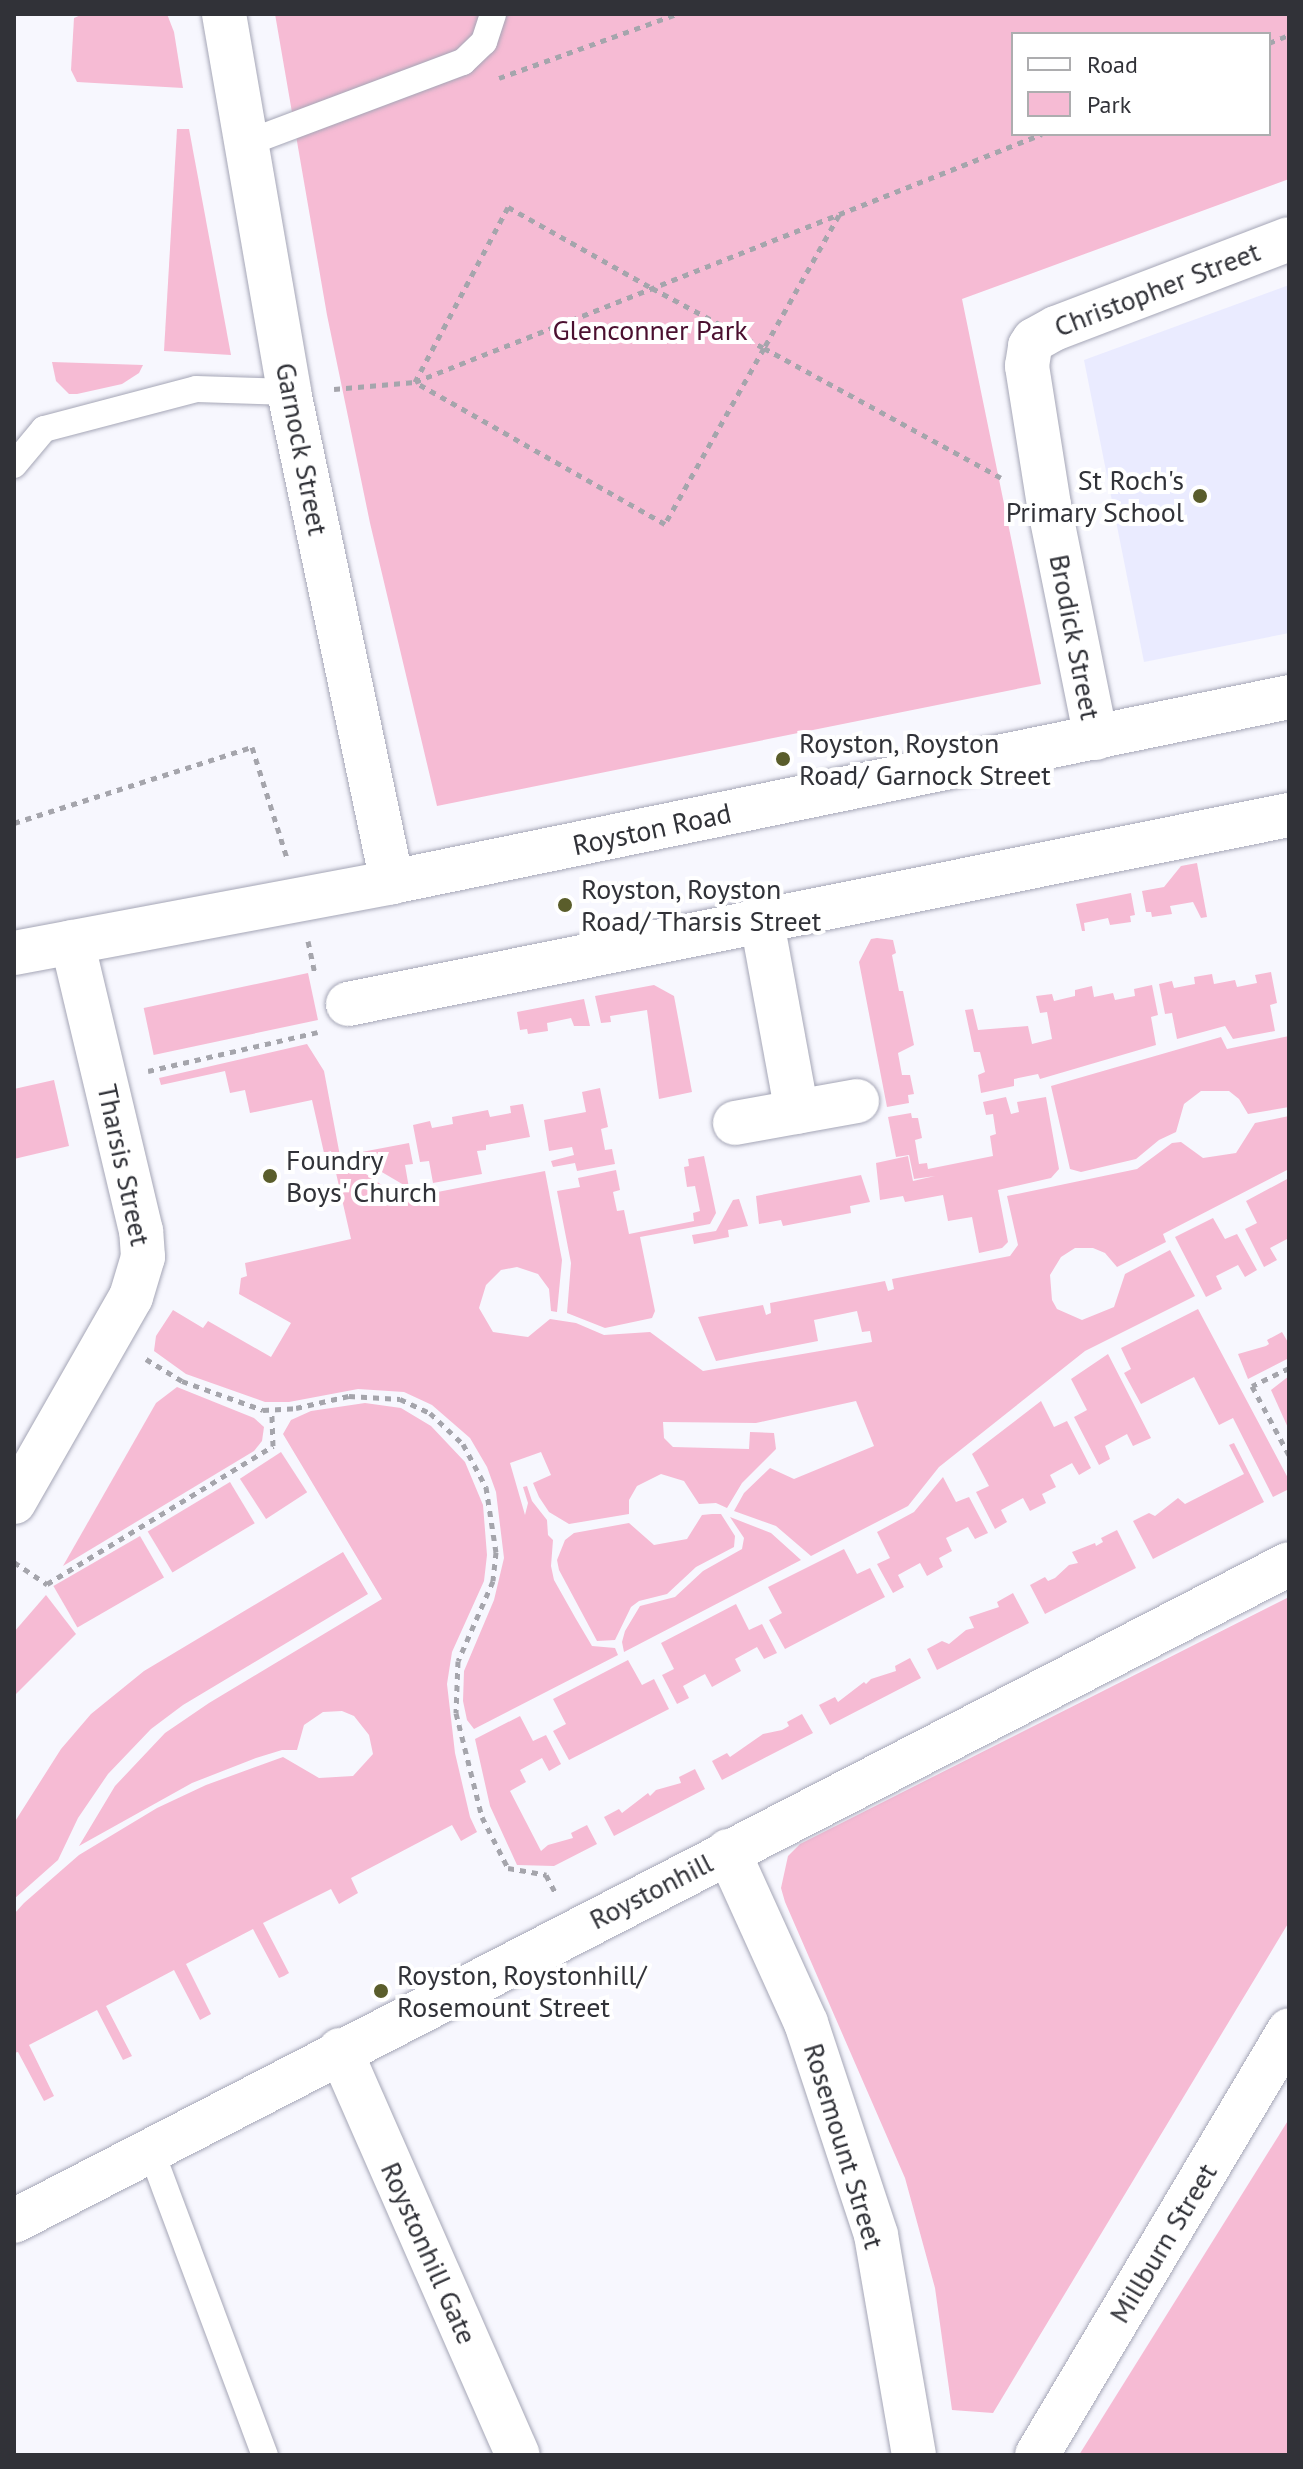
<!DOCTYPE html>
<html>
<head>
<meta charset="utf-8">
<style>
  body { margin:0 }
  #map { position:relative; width:1303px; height:2469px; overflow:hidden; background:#f7f7fe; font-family:"PT Sans",sans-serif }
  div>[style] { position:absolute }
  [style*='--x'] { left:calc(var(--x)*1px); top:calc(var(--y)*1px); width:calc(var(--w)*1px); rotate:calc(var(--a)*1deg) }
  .built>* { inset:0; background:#eaebff }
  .green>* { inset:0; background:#f6bbd4; transform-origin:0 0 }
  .path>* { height:5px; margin-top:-2.5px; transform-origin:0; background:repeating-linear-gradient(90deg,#a5a5ac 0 6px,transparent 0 12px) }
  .roads { filter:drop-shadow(0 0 2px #a5a6b6) drop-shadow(0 0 2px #a5a6b6) }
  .service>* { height:26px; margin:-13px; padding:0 13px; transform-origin:13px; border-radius:13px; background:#fff }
  .minor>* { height:44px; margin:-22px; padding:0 22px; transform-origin:22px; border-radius:22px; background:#fff }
  .tertiary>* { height:44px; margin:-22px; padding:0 22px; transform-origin:22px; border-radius:22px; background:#fff }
  .dots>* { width:22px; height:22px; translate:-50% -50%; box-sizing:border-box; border:4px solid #fff; border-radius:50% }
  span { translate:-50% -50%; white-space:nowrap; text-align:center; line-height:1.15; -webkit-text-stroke:8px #fff; paint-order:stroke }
  .street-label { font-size:28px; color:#313238 }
  .park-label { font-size:28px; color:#4b1030 }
  .poi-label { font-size:28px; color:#313238 }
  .right { translate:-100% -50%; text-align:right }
  .left { translate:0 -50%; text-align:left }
  .frame { position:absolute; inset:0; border:16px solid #313238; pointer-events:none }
  .legend { position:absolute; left:1011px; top:32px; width:260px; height:104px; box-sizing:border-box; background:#fff; border:2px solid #adadaf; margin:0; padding:10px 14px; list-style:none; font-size:24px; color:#313238 }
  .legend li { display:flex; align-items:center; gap:16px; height:40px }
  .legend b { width:40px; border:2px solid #adadaf }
</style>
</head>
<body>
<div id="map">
  <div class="built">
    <div style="clip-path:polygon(1289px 285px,1289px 633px,1144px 662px,1084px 360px)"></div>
  </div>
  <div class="green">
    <div style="clip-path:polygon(83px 14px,167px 14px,174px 32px,183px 88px,77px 82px,71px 70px,74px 18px)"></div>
    <div style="clip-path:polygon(evenodd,275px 14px,1289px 14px,1289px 179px,962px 299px,1041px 684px,437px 806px,370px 523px,327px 315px,275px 14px,1013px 34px,1269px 34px,1269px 134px,1013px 134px,1013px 34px)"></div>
    <div style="clip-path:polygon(177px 129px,189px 129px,231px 355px,164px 351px)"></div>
    <div style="clip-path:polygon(52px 362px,143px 365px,139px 373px,122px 384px,77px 394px,69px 394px,56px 381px)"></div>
    <div style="clip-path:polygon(1197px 863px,1207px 917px,1201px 918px,1193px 902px,1170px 906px,1172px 914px,1152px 917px,1151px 912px,1146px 912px,1142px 891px,1164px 887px,1181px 866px)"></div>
    <div style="clip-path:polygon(1131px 893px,1135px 915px,1130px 916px,1131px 922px,1110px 925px,1108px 918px,1084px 923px,1085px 931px,1082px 931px,1076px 904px)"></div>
    <div style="clip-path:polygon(877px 938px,893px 940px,896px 953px,892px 955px,899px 991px,903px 991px,914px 1045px,898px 1053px,902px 1075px,910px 1075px,914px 1094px,908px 1095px,909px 1103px,887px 1107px,859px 962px,871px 939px)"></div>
    <div style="clip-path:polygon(1271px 972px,1277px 1003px,1270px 1005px,1275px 1031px,1233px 1039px,1225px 1026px,1177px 1039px,1172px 1013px,1165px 1014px,1159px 984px,1172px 981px,1174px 988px,1195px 984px,1194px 977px,1212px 974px,1214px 984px,1235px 980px,1237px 987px,1257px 983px,1255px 975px)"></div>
    <div style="left:308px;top:973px;width:48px;height:168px;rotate:78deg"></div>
    <div style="clip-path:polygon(654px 985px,674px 996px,692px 1092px,659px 1099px,647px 1010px,610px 1016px,611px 1022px,601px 1023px,595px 996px)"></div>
    <div style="clip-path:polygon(1152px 985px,1158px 1015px,1151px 1017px,1156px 1045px,1040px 1079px,1038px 1074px,1014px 1079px,1014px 1086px,981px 1093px,978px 1075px,985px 1072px,980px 1052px,974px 1052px,965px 1010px,973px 1009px,978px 1030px,1028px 1026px,1032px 1044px,1052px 1039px,1047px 1012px,1040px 1013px,1036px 996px,1052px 994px,1054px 1001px,1075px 996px,1075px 990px,1092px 986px,1094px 997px,1113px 993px,1115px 1000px,1135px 996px,1134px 989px)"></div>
    <div style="clip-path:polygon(584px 999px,590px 1026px,574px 1026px,571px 1018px,547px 1023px,548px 1031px,528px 1034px,527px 1029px,520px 1030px,517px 1012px)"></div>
    <div style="clip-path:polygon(1289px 1036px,1289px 1107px,1248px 1114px,1239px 1099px,1229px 1091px,1201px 1091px,1184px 1104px,1176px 1132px,1159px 1140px,1136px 1159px,1081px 1172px,1070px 1169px,1051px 1086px,1221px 1037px,1227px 1049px)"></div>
    <div style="clip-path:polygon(307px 1044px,324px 1071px,340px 1156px,402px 1199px,545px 1171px,562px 1260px,557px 1312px,551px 1311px,549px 1289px,538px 1274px,517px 1267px,501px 1270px,486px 1285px,479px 1308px,493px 1332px,528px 1337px,550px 1319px,576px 1323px,604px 1335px,650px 1332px,703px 1371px,872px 1342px,870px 1331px,862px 1332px,857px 1311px,814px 1320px,818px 1341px,716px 1361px,698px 1317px,763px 1305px,766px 1315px,771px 1313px,770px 1303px,885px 1281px,888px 1291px,894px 1289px,892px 1279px,1010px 1256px,1018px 1245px,1007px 1196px,1137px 1169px,1172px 1143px,1181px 1142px,1203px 1158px,1236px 1153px,1255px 1123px,1289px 1116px,1289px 1169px,1163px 1234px,1166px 1242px,1117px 1267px,1105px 1253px,1093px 1248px,1075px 1248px,1061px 1257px,1050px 1275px,1052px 1300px,1057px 1309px,1082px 1320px,1114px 1307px,1125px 1274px,1170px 1250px,1195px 1296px,1085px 1351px,939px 1467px,908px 1506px,811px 1556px,776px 1526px,734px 1511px,744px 1493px,770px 1468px,794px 1479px,874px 1446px,856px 1401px,756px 1423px,663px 1422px,664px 1438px,673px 1447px,749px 1449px,750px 1432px,774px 1433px,776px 1449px,742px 1483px,727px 1508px,716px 1503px,699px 1504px,684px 1481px,661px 1474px,637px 1486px,629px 1500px,629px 1514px,569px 1524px,549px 1512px,539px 1497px,533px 1483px,551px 1475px,541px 1452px,510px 1463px,525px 1515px,528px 1503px,523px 1487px,527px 1486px,532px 1501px,547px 1520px,548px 1535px,553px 1540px,551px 1566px,554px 1580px,576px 1619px,592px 1646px,615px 1648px,618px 1655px,474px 1729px,467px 1720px,463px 1701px,464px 1671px,494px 1600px,504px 1558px,496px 1492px,487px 1467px,470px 1438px,432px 1405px,404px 1392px,358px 1389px,289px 1402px,265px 1402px,186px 1374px,154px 1351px,156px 1336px,173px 1310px,203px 1328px,208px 1321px,271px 1357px,291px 1323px,239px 1294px,241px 1278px,247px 1276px,245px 1263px,351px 1239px,331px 1151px,324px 1153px,312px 1100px,250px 1113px,245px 1090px,230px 1093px,225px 1071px,161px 1085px,159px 1078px)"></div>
    <div style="clip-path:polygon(54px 1080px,69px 1146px,14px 1159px,14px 1089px)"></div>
    <div style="clip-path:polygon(600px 1088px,608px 1127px,601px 1129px,605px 1150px,612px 1149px,615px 1164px,577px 1171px,575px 1163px,553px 1167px,551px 1161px,574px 1155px,572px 1147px,549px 1151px,544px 1120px,586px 1112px,582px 1092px)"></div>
    <div style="clip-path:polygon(1006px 1097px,1011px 1114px,1019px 1112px,1017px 1102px,1046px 1097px,1059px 1169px,1051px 1178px,998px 1190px,1008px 1242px,1002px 1248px,979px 1253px,972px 1217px,948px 1221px,943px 1195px,905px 1202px,903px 1196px,880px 1200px,876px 1163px,908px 1156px,913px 1181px,935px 1176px,914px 1179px,909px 1155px,896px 1157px,888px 1117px,911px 1113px,912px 1118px,918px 1118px,922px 1138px,915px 1140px,919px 1164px,927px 1163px,928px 1169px,993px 1156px,990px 1136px,996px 1134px,993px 1114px,986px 1115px,983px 1102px)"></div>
    <div style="clip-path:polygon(523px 1104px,530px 1137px,486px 1145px,486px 1150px,477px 1151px,482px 1174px,433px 1183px,429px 1161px,420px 1162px,413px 1125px,430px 1121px,432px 1128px,453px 1124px,452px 1117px,488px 1110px,490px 1117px,511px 1113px,510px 1106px)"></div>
    <div style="clip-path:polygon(409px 1143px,413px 1164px,405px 1165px,409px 1188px,351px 1154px)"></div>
    <div style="clip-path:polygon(704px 1156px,716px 1213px,710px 1224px,640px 1237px,655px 1311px,652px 1318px,605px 1328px,567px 1313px,571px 1263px,557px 1191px,580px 1187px,578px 1178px,616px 1170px,620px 1190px,613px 1192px,617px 1211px,624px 1210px,629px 1234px,694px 1221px,693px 1213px,700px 1211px,695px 1186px,687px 1187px,684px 1167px,689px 1166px,688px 1159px)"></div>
    <div style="clip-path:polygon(861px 1175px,870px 1202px,850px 1206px,851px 1213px,783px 1226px,781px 1220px,759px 1224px,756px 1196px)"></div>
    <div style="clip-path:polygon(1289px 1178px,1289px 1238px,1270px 1248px,1277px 1260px,1264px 1267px,1245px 1229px,1257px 1223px,1246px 1201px)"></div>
    <div style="clip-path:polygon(739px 1199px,748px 1226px,728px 1230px,729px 1237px,694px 1244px,692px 1235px,716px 1231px,733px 1200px)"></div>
    <div style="clip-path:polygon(1213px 1218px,1225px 1239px,1237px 1234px,1257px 1270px,1245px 1277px,1238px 1265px,1216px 1276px,1222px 1289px,1206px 1297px,1175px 1237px)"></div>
    <div style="clip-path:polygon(1198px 1309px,1289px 1480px,1289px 1489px,1273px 1497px,1233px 1418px,1219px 1425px,1194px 1377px,1141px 1404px,1124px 1373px,1131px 1369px,1121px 1348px)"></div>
    <div style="clip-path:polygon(1282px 1332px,1289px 1344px,1289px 1358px,1248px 1379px,1238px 1354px,1266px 1346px,1269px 1344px,1267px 1340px)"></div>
    <div style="clip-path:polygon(1108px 1354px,1151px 1438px,1133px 1446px,1127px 1434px,1105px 1446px,1110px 1459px,1099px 1465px,1074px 1417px,1087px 1410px,1071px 1379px)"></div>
    <div style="clip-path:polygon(1289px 1376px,1289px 1430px,1271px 1390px)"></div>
    <div style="clip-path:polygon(177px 1387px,254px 1418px,264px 1427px,262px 1441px,254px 1451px,63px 1566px,156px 1403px)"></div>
    <div style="clip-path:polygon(1041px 1401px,1054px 1427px,1067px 1421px,1091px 1468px,1079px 1475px,1072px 1463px,1050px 1475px,1056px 1487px,1042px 1494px,1046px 1503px,1030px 1511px,1023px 1498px,1001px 1510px,1007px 1522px,995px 1529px,976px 1492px,989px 1486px,972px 1454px)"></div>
    <div style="clip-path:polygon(365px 1403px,401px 1408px,431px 1426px,465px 1462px,483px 1505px,487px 1555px,484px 1581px,452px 1652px,447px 1684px,455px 1753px,470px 1817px,477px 1832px,461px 1841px,452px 1825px,351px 1878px,358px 1893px,339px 1904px,331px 1889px,263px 1923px,289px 1973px,284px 1976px,279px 1978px,253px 1929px,186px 1964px,211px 2014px,200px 2020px,174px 1970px,106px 2006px,132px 2056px,123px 2060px,97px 2010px,29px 2045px,54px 2096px,44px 2101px,18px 2052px,14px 2053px,14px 1914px,24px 1903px,79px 1855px,157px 1808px,206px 1785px,283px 1757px,319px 1778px,353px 1776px,373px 1754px,369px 1735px,354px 1716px,342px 1711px,323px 1712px,304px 1725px,297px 1750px,282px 1750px,256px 1758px,192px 1783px,79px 1846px,115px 1786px,165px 1733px,209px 1703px,382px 1599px,283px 1434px,291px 1420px,311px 1411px)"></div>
    <div style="clip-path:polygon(1234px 1443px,1264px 1502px,1153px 1559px,1133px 1521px,1149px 1513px,1155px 1516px,1178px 1498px,1185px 1504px,1244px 1474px,1229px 1445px)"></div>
    <div style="left:281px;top:1452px;width:48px;height:49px;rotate:57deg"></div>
    <div style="clip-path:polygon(943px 1477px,956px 1502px,969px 1497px,988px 1533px,975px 1539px,968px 1527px,946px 1538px,952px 1551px,939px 1558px,943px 1567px,927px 1576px,920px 1563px,898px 1575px,904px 1587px,893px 1593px,877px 1564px,890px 1558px,877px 1532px,914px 1512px)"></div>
    <div style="left:230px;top:1482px;width:48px;height:96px;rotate:59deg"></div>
    <div style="clip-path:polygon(712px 1514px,721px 1514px,735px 1536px,734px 1547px,696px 1567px,667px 1594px,639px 1601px,631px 1607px,615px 1640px,597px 1641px,559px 1570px,557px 1560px,565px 1540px,574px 1533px,629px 1523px,654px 1545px,687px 1539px,702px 1515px)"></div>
    <div style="clip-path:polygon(730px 1517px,771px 1533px,801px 1560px,624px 1652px,622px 1642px,625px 1631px,640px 1606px,675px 1597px,703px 1571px,742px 1549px,744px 1538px)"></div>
    <div style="clip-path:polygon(1117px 1530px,1136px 1568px,1045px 1614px,1030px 1585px,1045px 1577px,1048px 1581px,1055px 1578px,1069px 1565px,1078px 1563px,1072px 1552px,1095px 1543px,1096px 1546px,1103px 1542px,1101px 1538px)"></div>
    <div style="left:140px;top:1536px;width:48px;height:100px;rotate:60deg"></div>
    <div style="clip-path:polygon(844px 1549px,857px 1574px,870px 1568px,885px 1597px,785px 1649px,769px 1620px,782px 1613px,768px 1587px)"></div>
    <div style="clip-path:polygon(343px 1552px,368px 1594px,183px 1705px,151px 1729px,108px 1774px,78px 1818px,58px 1860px,14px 1899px,14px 1823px,61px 1749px,91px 1714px,144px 1671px)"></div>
    <div style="clip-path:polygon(1013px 1593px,1029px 1623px,937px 1670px,927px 1649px,942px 1641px,949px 1644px,966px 1630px,974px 1628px,969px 1617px,999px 1607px,997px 1602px)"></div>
    <div style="clip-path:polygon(46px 1595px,76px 1634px,14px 1696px,14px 1632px)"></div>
    <div style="clip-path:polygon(1289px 1597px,1289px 1922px,993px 2413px,952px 2410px,935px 2288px,905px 2178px,785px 1902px,781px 1888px,788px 1856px,800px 1844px)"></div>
    <div style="clip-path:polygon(736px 1604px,749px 1630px,762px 1624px,777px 1653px,764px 1659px,757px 1647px,735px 1659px,741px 1671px,712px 1687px,705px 1674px,683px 1686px,689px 1698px,677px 1704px,662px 1675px,674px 1669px,661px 1643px)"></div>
    <div style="clip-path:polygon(910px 1658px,921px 1678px,830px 1725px,819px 1705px,835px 1697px,838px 1702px,864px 1682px,866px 1684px,871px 1679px,896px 1671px,895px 1666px)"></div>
    <div style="clip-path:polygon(628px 1660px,642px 1685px,654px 1679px,669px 1709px,569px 1760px,553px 1731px,566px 1724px,553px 1699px)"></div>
    <div style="clip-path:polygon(802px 1714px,813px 1733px,722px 1780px,712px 1761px,727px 1753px,730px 1757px,763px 1734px,782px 1730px,789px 1726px,787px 1722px)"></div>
    <div style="clip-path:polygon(520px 1716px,533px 1741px,546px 1735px,561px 1764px,549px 1771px,542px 1758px,520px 1770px,526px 1782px,510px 1791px,541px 1851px,548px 1845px,573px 1838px,571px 1833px,587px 1825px,597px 1844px,554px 1866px,517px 1865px,490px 1806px,475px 1739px)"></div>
    <div style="clip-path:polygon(695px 1769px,705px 1789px,614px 1836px,604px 1817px,619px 1809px,622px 1813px,648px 1793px,650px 1796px,656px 1790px,681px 1783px,679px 1777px)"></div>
    <div style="clip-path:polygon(1289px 2119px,1289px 2455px,1079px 2455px)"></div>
  </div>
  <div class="path">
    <div style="--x:1269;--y:43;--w:22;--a:-22"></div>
    <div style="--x:499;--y:78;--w:189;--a:-19.8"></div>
    <div style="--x:839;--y:215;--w:153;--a:119.4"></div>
    <div style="--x:764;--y:348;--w:202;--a:119.4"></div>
    <div style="--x:665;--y:524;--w:288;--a:-150.4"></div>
    <div style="--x:415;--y:382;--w:198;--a:-62"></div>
    <div style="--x:508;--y:207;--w:165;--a:29.4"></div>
    <div style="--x:652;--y:288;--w:127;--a:28.2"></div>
    <div style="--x:764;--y:348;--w:270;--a:28.7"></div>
    <div style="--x:334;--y:389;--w:81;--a:-4.9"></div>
    <div style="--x:415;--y:382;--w:674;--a:-21.58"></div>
    <div style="--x:14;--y:823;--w:250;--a:-17.7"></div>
    <div style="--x:252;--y:747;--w:116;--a:72.5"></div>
    <div style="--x:308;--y:941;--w:34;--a:78"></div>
    <div style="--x:148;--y:1071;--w:174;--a:-12.9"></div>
    <div style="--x:146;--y:1359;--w:42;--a:31.4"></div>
    <div style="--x:182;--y:1381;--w:86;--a:19.7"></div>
    <div style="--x:263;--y:1410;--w:33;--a:-3"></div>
    <div style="--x:296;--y:1408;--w:54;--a:-12.8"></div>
    <div style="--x:349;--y:1396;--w:51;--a:3.4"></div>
    <div style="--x:400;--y:1399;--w:33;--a:25"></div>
    <div style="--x:430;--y:1413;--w:45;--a:43.2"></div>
    <div style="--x:463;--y:1444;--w:49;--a:61.9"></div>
    <div style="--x:486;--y:1487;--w:66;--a:81.3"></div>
    <div style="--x:496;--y:1552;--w:29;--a:96"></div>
    <div style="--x:493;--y:1581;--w:87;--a:113.6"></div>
    <div style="--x:458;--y:1661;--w:52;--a:92.2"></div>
    <div style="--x:456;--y:1713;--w:107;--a:76"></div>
    <div style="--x:482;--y:1817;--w:57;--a:63"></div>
    <div style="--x:508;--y:1868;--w:39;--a:10"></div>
    <div style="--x:546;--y:1875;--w:21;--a:62"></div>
    <div style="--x:1289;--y:1368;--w:41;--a:154.1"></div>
    <div style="--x:1252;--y:1386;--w:78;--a:61.8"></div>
    <div style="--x:14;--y:1562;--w:40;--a:34"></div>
    <div style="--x:47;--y:1584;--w:265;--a:-31.4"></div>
    <div style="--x:273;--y:1446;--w:35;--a:-92"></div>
  </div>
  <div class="roads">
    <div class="service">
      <div style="--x:247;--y:143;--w:231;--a:-20.6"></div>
      <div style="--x:463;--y:62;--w:29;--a:-44"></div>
      <div style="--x:484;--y:42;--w:29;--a:-72"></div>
      <div style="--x:14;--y:465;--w:47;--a:-50.2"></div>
      <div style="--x:44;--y:429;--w:157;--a:-14.7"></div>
      <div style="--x:196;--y:389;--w:93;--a:1.8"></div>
      <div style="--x:150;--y:2148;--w:328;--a:69.5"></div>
    </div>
    <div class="minor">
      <div style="--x:224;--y:14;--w:384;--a:80.2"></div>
      <div style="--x:289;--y:392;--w:501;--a:78.13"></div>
      <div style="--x:1096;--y:738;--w:238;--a:-101.4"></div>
      <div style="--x:1049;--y:505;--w:141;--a:-99"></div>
      <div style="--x:1027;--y:366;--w:20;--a:-81"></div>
      <div style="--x:1030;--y:346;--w:7;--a:-56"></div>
      <div style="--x:1034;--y:340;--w:25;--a:-29"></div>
      <div style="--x:1056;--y:328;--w:249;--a:-20.9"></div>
      <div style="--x:762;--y:922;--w:193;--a:79.6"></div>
      <div style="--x:348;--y:1004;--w:960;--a:-11.36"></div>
      <div style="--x:735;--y:1123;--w:124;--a:-10.2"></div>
      <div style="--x:14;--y:1502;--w:236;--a:-60.3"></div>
      <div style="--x:131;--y:1297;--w:42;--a:-73.3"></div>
      <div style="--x:143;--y:1257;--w:26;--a:-94"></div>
      <div style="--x:141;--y:1231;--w:297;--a:-103.4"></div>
      <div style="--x:728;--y:1851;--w:189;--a:65.6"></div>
      <div style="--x:806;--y:2023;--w:223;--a:71.7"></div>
      <div style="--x:876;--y:2235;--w:223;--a:80.2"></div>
      <div style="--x:340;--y:2050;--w:442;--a:66.3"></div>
      <div style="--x:14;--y:2221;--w:1434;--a:-27.26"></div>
      <div style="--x:1037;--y:2455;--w:494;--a:-59.3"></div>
    </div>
    <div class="tertiary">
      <div style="--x:14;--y:953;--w:385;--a:-10.6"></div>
      <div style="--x:392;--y:882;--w:916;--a:-11.65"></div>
    </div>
  </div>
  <div class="dots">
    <div style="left:1200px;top:496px;background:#5a5d2b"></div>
    <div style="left:783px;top:759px;background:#5a5d2b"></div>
    <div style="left:565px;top:905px;background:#5a5d2b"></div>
    <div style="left:270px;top:1176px;background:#5a5d2b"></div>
    <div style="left:381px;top:1991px;background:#5a5d2b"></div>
  </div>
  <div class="street-label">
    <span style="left:1157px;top:289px;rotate:-21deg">Christopher Street</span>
    <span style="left:302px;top:449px;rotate:79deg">Garnock Street</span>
    <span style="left:1075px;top:637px;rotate:79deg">Brodick Street</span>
    <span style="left:652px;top:829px;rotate:-12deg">Royston Road</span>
    <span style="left:124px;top:1165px;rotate:78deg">Tharsis Street</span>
    <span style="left:651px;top:1891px;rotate:-27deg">Roystonhill</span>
    <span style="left:844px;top:2146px;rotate:73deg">Rosemount Street</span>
    <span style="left:1163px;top:2243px;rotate:-59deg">Millburn Street</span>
    <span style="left:429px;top:2253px;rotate:66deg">Roystonhill Gate</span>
  </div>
  <div class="park-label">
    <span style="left:650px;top:330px">Glenconner Park</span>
  </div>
  <div class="poi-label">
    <span class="right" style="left:1184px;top:496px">St Roch's<br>Primary School</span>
    <span class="left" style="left:799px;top:759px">Royston, Royston<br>Road/ Garnock Street</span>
    <span class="left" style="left:581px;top:905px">Royston, Royston<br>Road/ Tharsis Street</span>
    <span class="left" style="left:286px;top:1176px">Foundry<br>Boys' Church</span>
    <span class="left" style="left:397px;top:1991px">Royston, Roystonhill/<br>Rosemount Street</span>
  </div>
  <div class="frame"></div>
  <ul class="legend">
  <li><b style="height:10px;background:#fff"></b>Road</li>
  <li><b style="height:22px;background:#f6bbd4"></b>Park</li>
  </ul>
</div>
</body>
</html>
